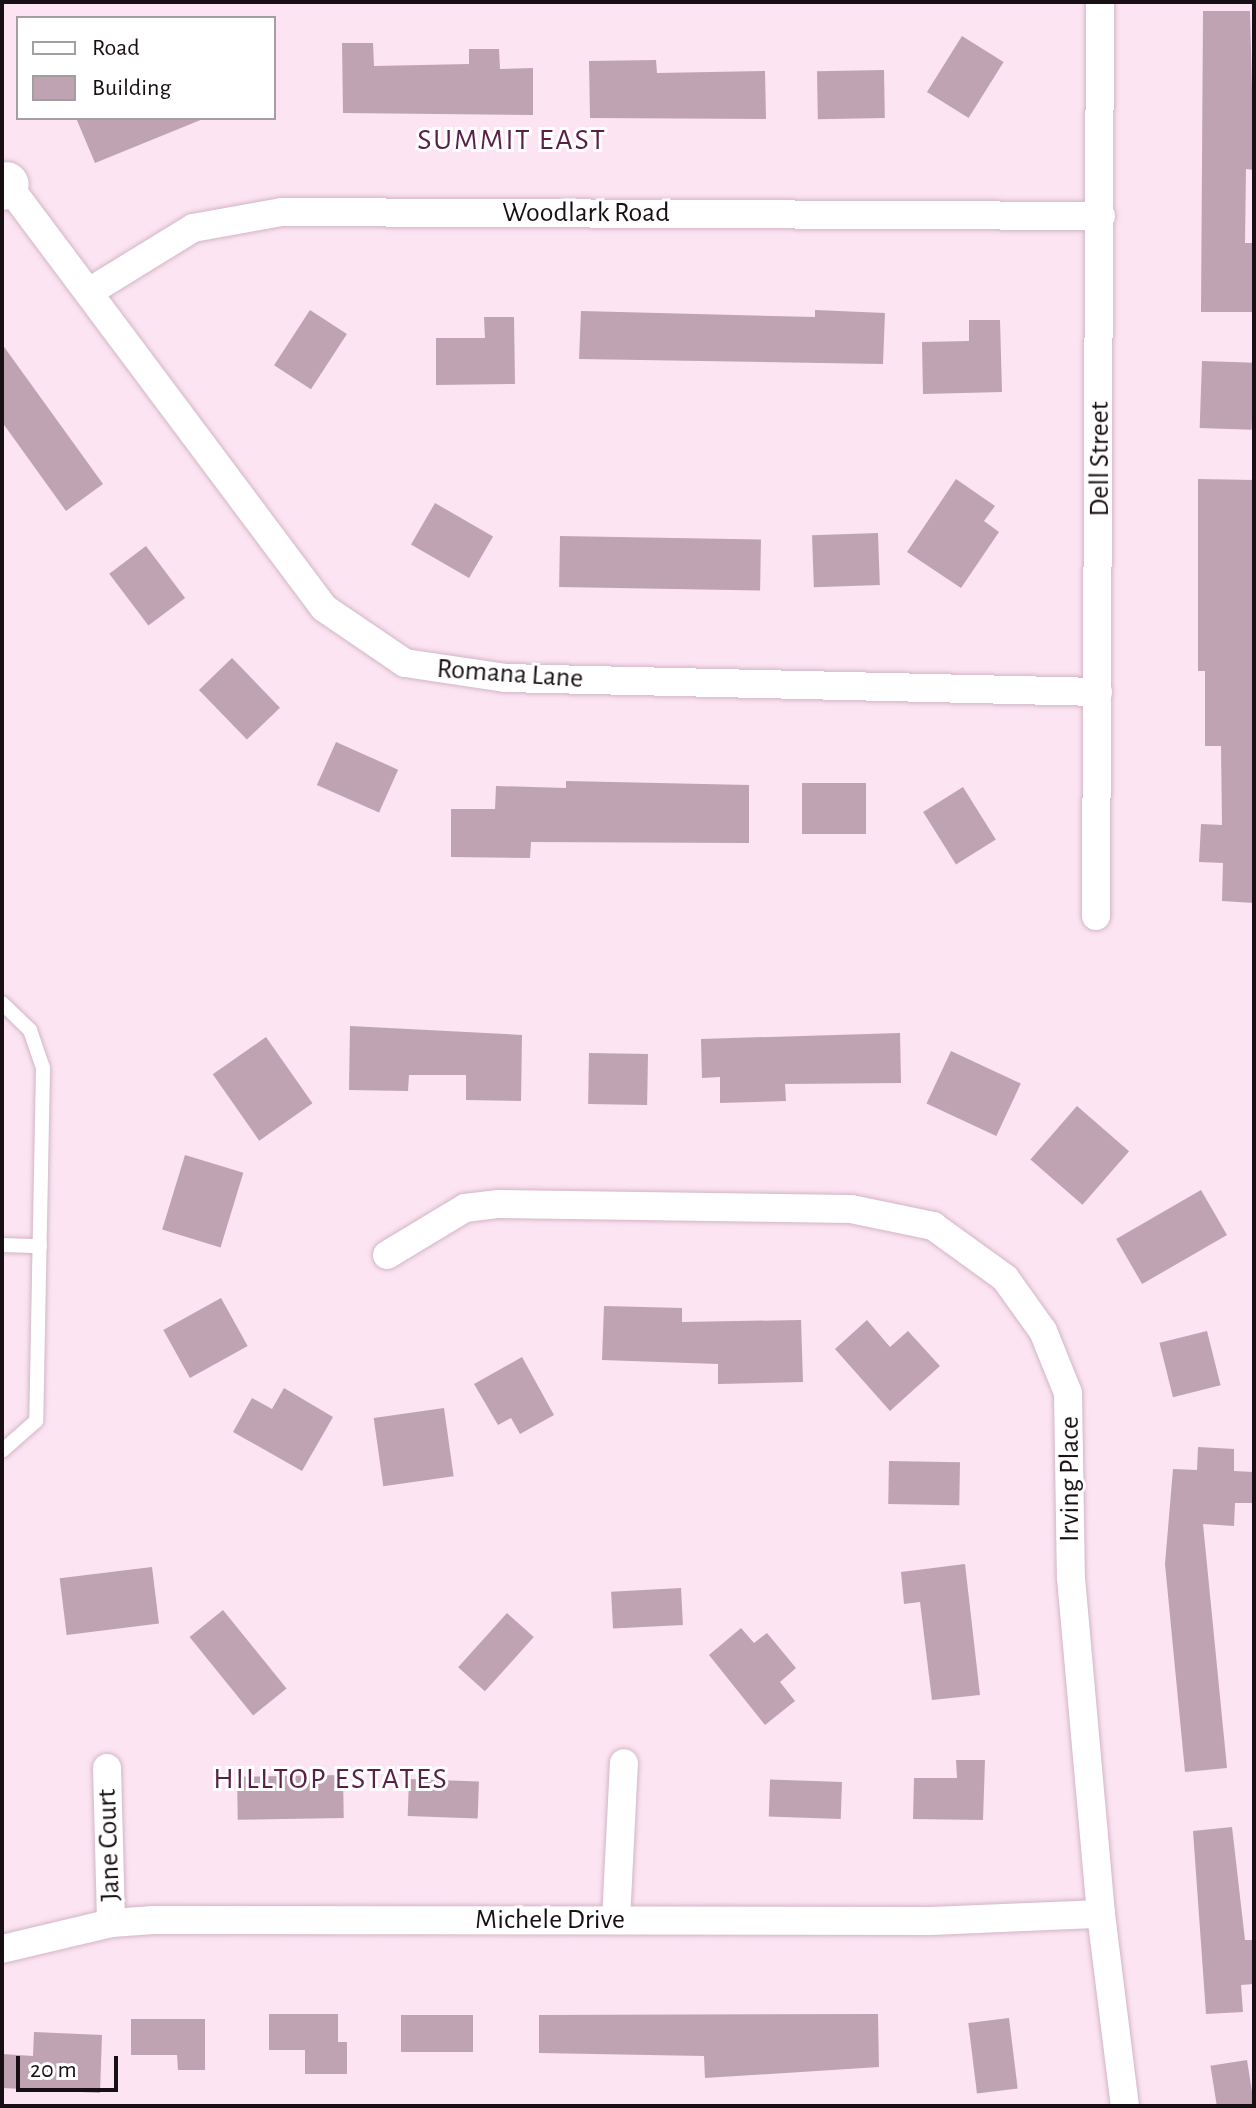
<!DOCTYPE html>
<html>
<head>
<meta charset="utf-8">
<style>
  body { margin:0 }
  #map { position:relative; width:1256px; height:2108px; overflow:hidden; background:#fce4f2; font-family:"Alegreya Sans",sans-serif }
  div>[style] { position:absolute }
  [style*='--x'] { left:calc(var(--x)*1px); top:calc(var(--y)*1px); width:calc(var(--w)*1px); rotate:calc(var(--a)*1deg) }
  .building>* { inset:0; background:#bfa3b3; transform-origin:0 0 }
  .roads { filter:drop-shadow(0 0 2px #d2b5c6) drop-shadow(0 0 2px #d2b5c6) }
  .lane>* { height:14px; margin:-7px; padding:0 7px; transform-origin:7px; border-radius:7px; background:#fff }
  .street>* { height:28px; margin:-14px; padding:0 14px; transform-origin:14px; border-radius:14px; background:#fff }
  .highway>* { height:44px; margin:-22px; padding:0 22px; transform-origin:22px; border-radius:22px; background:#fff }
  span { translate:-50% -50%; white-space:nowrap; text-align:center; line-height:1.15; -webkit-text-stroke:6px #fff; paint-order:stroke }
  .street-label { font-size:28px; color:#180f14 }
  .neighbourhood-label { font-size:30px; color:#591f46; letter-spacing:2px }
  .frame { position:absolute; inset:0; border:4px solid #180f14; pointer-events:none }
  .legend { position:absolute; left:16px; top:16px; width:260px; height:104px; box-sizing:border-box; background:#fff; border:2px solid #a39fa1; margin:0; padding:10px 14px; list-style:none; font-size:24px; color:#180f14 }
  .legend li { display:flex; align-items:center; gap:16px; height:40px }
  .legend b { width:40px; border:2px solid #a39fa1 }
  .scale { position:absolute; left:16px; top:2056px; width:102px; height:36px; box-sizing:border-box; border:4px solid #180f14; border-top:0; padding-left:10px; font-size:24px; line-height:28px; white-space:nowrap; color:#180f14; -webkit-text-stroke:6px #fff; paint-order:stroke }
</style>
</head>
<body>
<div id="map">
  <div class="building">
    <div style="clip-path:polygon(1203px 11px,1250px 11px,1254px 170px,1246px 169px,1245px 243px,1254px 243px,1254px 312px,1201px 312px)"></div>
    <div style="left:962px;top:36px;width:49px;height:66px;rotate:32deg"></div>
    <div style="clip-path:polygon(342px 43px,373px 43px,374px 66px,469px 64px,469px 49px,499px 49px,500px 69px,533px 68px,533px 115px,343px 113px)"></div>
    <div style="clip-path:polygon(656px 60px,657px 73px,765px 71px,766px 119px,590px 118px,589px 61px)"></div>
    <div style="left:884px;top:70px;width:48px;height:67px;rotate:89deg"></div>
    <div style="clip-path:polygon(76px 118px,203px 118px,203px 119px,95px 163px)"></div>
    <div style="left:310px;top:310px;width:44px;height:66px;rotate:33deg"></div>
    <div style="clip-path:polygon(815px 310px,885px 313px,883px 364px,579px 359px,581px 311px,815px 317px)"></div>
    <div style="clip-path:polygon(484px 317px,514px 317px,515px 384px,436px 385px,436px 338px,485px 338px)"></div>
    <div style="clip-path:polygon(969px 320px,1000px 320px,1002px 392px,923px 394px,922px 342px,969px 341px)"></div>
    <div style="clip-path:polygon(2px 344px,103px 484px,66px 511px,2px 422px)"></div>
    <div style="left:1202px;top:361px;width:52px;height:67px;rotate:2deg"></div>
    <div style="clip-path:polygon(956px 479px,995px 506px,984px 521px,999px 532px,961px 588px,907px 552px)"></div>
    <div style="clip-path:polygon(1198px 479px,1254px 480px,1254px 903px,1222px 901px,1223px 863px,1199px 862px,1201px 824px,1222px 825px,1221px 746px,1205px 746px,1205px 671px,1198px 671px)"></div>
    <div style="left:435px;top:503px;width:67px;height:48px;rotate:30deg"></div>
    <div style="left:878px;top:533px;width:52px;height:66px;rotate:88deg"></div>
    <div style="left:560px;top:536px;width:201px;height:51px;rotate:1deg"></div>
    <div style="left:146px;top:546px;width:65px;height:46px;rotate:53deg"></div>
    <div style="left:232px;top:658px;width:69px;height:46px;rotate:46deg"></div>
    <div style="left:336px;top:742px;width:68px;height:47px;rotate:24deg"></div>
    <div style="clip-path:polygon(566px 781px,749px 785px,749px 843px,531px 842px,530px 858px,451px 857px,451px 809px,495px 809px,496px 786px,566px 788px)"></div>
    <div style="left:802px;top:783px;width:64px;height:51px"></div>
    <div style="left:963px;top:787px;width:62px;height:47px;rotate:58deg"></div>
    <div style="clip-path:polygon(350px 1026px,522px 1035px,521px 1101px,466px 1100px,466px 1075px,409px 1075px,408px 1091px,349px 1090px)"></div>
    <div style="clip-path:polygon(900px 1033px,901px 1083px,785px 1084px,786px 1101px,720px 1103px,720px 1077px,702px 1078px,701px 1039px)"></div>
    <div style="left:266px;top:1037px;width:81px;height:65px;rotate:55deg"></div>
    <div style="left:951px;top:1051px;width:77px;height:58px;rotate:25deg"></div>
    <div style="left:589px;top:1053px;width:59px;height:51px;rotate:1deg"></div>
    <div style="left:1077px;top:1106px;width:69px;height:71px;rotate:41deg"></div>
    <div style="left:185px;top:1155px;width:61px;height:78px;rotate:17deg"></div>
    <div style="left:1201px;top:1190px;width:52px;height:98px;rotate:60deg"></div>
    <div style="left:221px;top:1298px;width:55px;height:66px;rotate:61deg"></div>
    <div style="clip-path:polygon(604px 1306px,682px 1308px,682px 1322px,801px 1320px,803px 1382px,718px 1384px,718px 1364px,602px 1360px)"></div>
    <div style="clip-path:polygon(867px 1320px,890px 1347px,908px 1331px,940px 1366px,890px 1411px,835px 1349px)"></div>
    <div style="left:1207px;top:1331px;width:56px;height:49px;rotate:76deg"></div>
    <div style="clip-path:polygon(522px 1357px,554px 1415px,520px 1434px,511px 1418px,498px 1425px,474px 1384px)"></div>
    <div style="clip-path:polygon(284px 1388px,333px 1417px,302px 1471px,233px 1432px,252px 1398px,272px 1409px)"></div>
    <div style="left:444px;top:1408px;width:69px;height:71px;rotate:82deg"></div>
    <div style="clip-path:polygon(1198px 1447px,1234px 1449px,1234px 1471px,1254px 1472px,1253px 1503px,1235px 1503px,1234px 1526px,1203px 1524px,1227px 1768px,1185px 1772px,1165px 1564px,1173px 1469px,1197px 1470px)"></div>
    <div style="left:889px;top:1461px;width:71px;height:43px;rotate:1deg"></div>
    <div style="clip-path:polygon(965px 1564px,980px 1695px,932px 1700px,920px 1602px,904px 1604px,901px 1572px)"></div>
    <div style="left:152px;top:1567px;width:57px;height:93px;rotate:83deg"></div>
    <div style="left:681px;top:1588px;width:37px;height:70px;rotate:87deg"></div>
    <div style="left:223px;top:1610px;width:101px;height:43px;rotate:51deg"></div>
    <div style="left:507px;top:1613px;width:36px;height:73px;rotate:42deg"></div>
    <div style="clip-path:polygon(741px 1628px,754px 1643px,767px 1633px,796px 1668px,780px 1682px,795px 1701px,765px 1725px,709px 1655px)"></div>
    <div style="clip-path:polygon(956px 1760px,985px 1760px,983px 1820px,913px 1819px,914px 1778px,957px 1778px)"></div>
    <div style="left:343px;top:1775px;width:43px;height:106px;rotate:89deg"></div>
    <div style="left:409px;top:1779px;width:70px;height:37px;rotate:2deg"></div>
    <div style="left:842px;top:1782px;width:37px;height:72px;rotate:92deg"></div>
    <div style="clip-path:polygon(1232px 1827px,1245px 1940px,1254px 1940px,1254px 1984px,1241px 1985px,1243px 2012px,1206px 2014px,1193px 1831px)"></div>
    <div style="clip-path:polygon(269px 2014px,338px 2014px,338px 2042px,347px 2042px,347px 2074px,305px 2074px,305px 2050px,269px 2050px)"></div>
    <div style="clip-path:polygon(878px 2014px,879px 2067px,705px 2078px,704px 2056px,539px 2053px,539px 2015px)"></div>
    <div style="left:401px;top:2015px;width:72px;height:37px"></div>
    <div style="left:1009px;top:2018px;width:71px;height:41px;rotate:83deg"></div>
    <div style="clip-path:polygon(131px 2019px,205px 2019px,205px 2070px,178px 2070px,177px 2055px,131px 2055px)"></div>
    <div style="clip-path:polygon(34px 2032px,102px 2035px,100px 2093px,2px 2088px,2px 2054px,33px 2056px)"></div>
    <div style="left:1247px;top:2060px;width:47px;height:37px;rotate:81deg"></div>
  </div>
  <div class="roads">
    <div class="lane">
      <div style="--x:2;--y:1003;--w:39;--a:44"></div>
      <div style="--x:30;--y:1030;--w:40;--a:71.1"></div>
      <div style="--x:43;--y:1068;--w:353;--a:91.1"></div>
      <div style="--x:36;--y:1421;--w:45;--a:138.6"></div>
      <div style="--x:2;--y:1245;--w:38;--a:2"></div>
    </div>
    <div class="street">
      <div style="--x:7;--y:184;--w:529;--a:53.22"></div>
      <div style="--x:324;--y:608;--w:98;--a:34.2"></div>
      <div style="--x:405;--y:663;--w:101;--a:8.5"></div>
      <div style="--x:505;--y:678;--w:593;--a:1.35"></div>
      <div style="--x:89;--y:292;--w:122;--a:-31.6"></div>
      <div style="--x:193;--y:228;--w:90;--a:-10.2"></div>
      <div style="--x:282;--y:212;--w:819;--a:0.28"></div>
      <div style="--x:1096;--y:916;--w:914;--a:-89.75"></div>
      <div style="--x:387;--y:1255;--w:91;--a:-31.1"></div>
      <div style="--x:465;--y:1208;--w:34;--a:-7"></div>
      <div style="--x:499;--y:1204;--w:352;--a:0.8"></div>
      <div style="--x:851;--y:1209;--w:84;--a:11.7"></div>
      <div style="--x:933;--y:1226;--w:89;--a:35.8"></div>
      <div style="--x:1005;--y:1278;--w:65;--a:54.4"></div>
      <div style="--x:1043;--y:1331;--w:67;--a:68"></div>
      <div style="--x:1068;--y:1393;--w:185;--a:89.1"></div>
      <div style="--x:1071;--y:1578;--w:337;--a:84.9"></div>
      <div style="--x:1101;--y:1914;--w:193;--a:82.9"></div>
      <div style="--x:107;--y:1768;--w:155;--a:88.5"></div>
      <div style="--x:616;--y:1920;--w:157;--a:-87.1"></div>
      <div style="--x:2;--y:1949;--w:112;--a:-13.4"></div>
      <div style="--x:111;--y:1923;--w:43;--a:-4"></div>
      <div style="--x:154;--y:1920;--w:777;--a:0.07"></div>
      <div style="--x:931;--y:1921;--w:170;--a:-2.4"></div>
    </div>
    <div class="highway">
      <div style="--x:2;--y:188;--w:6;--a:-39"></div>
    </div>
  </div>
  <div class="street-label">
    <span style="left:586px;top:213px">Woodlark Road</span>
    <span style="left:1100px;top:459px;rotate:-90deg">Dell Street</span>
    <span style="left:510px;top:674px;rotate:4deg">Romana Lane</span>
    <span style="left:1070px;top:1479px;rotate:-90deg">Irving Place</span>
    <span style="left:109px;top:1845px;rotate:-92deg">Jane Court</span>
    <span style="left:550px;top:1920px">Michele Drive</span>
  </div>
  <div class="neighbourhood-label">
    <span style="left:512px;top:140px">SUMMIT EAST</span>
    <span style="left:331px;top:1779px">HILLTOP ESTATES</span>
  </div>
  <div class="frame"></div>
  <ul class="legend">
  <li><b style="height:10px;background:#fff"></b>Road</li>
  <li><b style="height:22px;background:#bfa3b3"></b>Building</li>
  </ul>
  <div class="scale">20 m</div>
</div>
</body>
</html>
